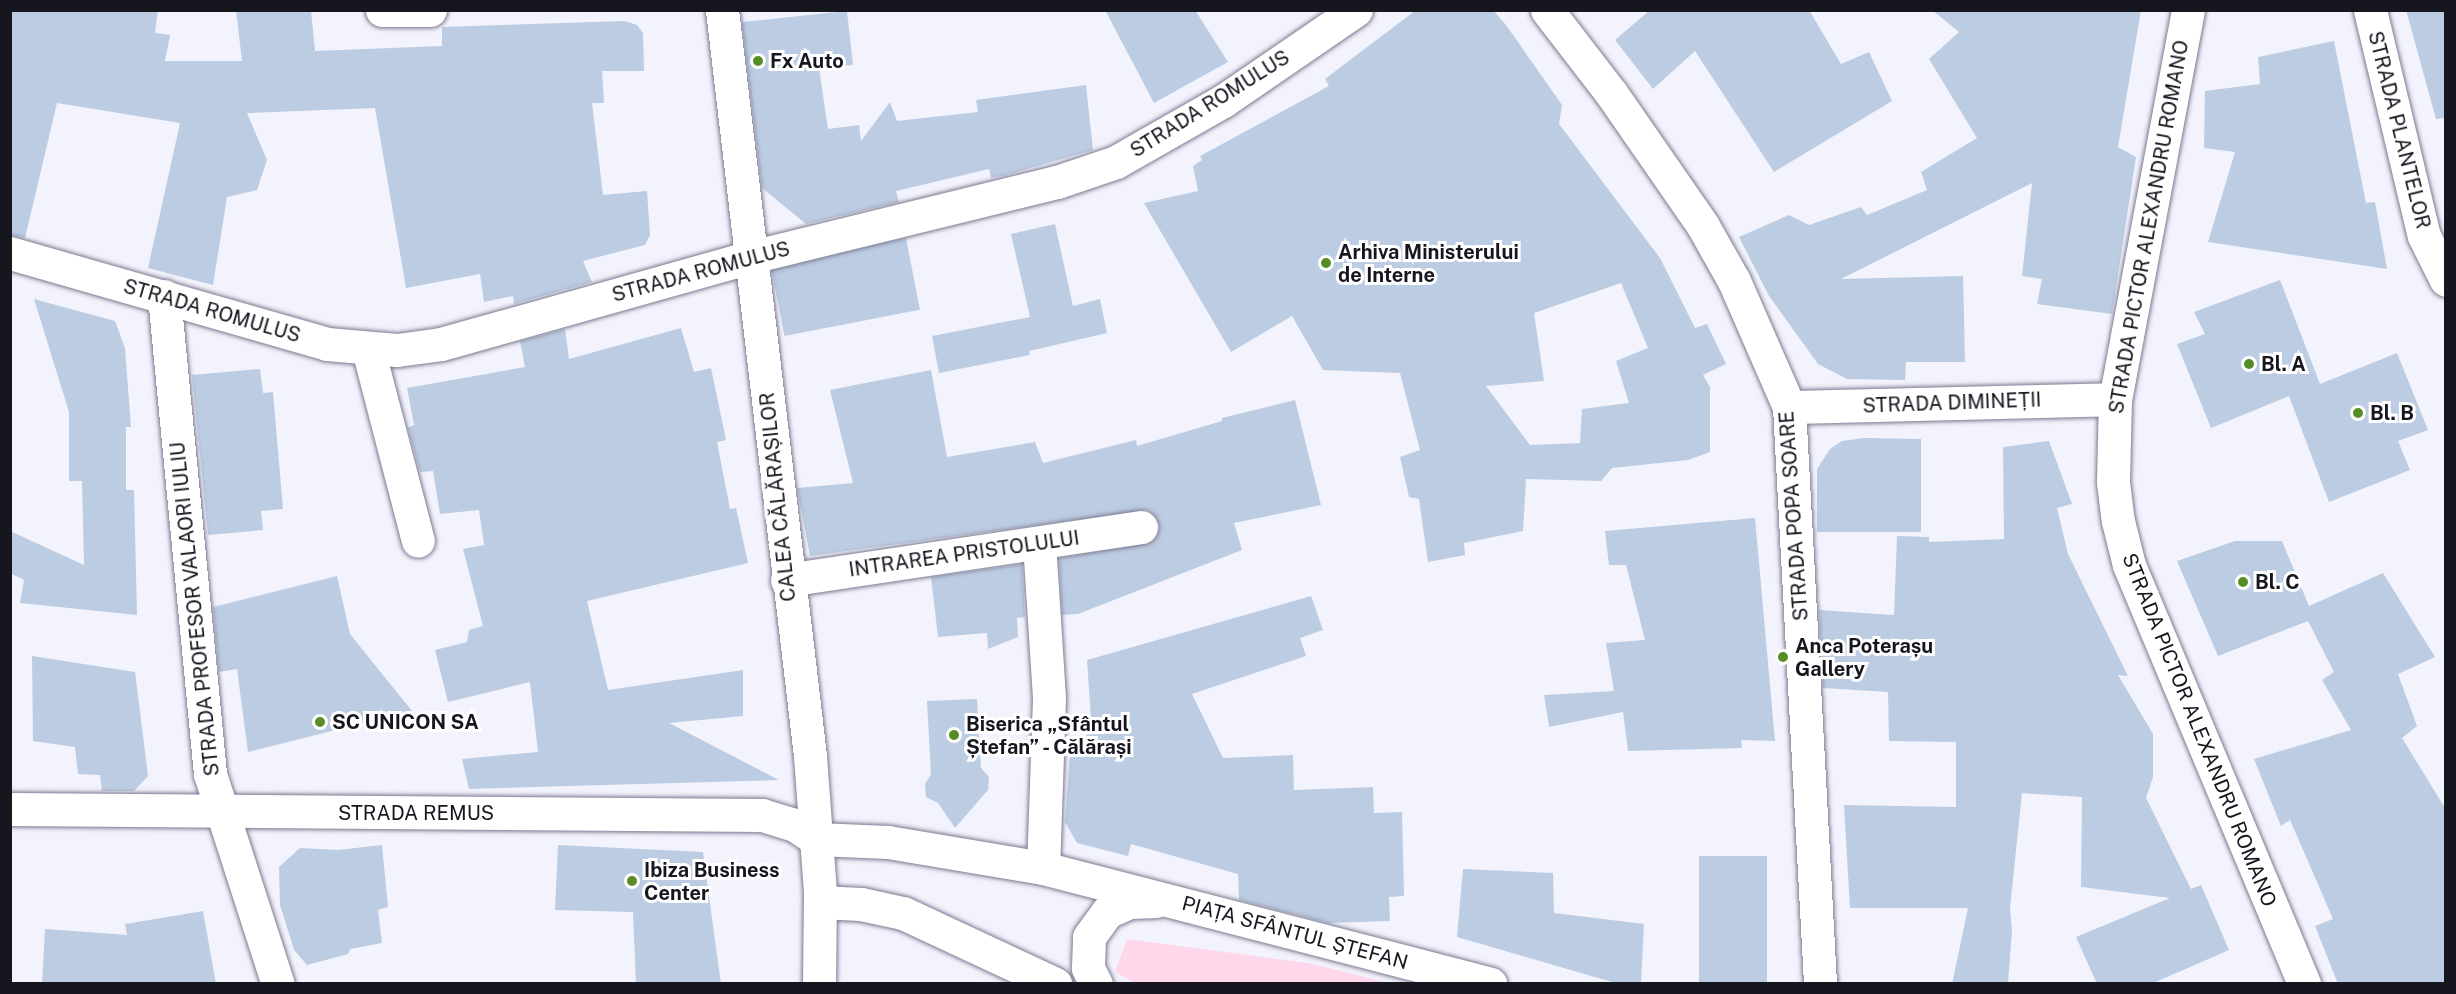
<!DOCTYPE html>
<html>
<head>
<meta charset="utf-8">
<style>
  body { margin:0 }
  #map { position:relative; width:2456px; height:994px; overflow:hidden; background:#f3f3fd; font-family:"Public Sans",sans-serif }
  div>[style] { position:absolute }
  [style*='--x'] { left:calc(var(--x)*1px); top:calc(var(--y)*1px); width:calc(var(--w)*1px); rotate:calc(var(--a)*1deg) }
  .green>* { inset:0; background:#ffd7ea }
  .building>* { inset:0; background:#bccce2; transform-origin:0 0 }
  .roads { filter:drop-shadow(0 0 2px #7b7a91) drop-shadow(0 0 2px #7b7a91) }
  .street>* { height:33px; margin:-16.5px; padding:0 16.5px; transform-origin:16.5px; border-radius:16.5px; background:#fff }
  .secondary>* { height:33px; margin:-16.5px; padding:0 16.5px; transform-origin:16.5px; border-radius:16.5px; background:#fff }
  .dots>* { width:16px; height:16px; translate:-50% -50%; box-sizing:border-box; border:3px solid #fff; border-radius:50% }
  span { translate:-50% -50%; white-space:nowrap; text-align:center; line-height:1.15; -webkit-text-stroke:6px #fff; paint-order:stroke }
  .poi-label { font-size:20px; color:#16161f; font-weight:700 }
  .left { translate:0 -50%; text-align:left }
  .street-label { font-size:20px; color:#16161f }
  .frame { position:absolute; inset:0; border:12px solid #16161f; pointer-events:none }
</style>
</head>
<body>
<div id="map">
  <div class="green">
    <div style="clip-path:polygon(1127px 939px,1308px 963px,1389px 983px,1134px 983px,1115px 972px)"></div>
  </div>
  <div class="building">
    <div style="clip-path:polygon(10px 10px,158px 10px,155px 33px,170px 35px,165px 61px,242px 61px,236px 10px,311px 10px,315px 51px,442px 46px,442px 27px,624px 21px,637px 25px,643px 33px,644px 71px,602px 71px,604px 103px,592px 103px,603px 195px,647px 191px,650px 235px,645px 245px,583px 261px,592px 282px,514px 304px,513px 296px,484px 302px,480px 274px,406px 288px,375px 108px,247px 113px,267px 160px,257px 190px,227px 197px,213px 285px,148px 268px,180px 123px,57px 103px,25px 238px,10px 235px)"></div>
    <div style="clip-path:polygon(1105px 10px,1195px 10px,1228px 62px,1154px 103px)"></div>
    <div style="clip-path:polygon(evenodd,1416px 10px,1493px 10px,1506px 25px,1562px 105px,1559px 124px,1660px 258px,1695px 328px,1707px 324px,1726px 364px,1703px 375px,1710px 387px,1710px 452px,1688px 460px,1612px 468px,1601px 481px,1526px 479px,1523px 531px,1464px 543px,1465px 555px,1428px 562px,1419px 499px,1409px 497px,1400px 457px,1420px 450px,1400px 373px,1323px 370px,1292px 316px,1231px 352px,1144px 203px,1198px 191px,1193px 166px,1202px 160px,1200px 156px,1329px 86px,1325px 79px,1416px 10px,1621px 283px,1648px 348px,1616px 361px,1629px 403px,1582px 409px,1580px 443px,1530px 445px,1486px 386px,1544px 381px,1534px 313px,1621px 283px)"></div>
    <div style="clip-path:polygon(1650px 10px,1809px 10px,1841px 64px,1869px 52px,1892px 101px,1774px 172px,1695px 51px,1653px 89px,1615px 40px)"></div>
    <div style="clip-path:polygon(1932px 10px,2141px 10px,2118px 147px,2136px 157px,2112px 314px,2037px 304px,2042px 279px,2022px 276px,2032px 183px,1841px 279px,1963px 276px,1965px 362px,1906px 362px,1905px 380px,1847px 379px,1818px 364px,1769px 296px,1739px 237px,1789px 215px,1809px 225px,1861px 207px,1867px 215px,1927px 190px,1921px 172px,1977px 138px,1929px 59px,1959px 32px)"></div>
    <div style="clip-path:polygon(2406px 10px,2445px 10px,2445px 118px,2436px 119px)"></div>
    <div style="clip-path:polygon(847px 11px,853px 65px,819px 68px,828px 129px,859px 125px,861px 141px,890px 102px,897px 121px,978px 112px,976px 100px,1086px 85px,1093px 150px,1003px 176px,991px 178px,989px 169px,896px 191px,899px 202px,806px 224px,762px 188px,742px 22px)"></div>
    <div style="clip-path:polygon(2334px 41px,2366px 203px,2375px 202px,2387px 269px,2208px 242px,2235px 152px,2204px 148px,2205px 91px,2260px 84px,2258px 57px)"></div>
    <div style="clip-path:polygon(1055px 224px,1073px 306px,1100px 299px,1107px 333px,1029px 351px,1030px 355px,939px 373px,932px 336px,1030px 317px,1011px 234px)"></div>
    <div style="left:906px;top:238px;width:73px;height:138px;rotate:79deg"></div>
    <div style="clip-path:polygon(2280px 280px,2320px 384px,2397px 353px,2428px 430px,2398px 441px,2410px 470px,2329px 502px,2289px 396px,2211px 428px,2177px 344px,2205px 334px,2194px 312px)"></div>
    <div style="clip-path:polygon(34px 299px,115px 321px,125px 348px,131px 427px,126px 427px,126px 490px,134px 490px,137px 615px,20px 603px,24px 580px,10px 573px,10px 531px,84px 565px,82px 481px,69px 481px,69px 412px)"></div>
    <div style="clip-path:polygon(681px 328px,694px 372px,711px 368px,726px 440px,717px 442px,730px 509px,736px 508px,748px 563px,587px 601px,608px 690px,743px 670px,743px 716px,669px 723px,779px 780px,469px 789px,462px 759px,538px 752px,530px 682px,448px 702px,435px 650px,467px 642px,469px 630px,483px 626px,463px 549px,484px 545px,479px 510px,440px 514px,433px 471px,420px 472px,408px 428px,414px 425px,407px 388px,525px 367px,520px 341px,565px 329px,569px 359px)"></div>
    <div style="clip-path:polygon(260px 369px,263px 393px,273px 392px,283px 509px,261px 511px,263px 530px,208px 535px,192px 375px)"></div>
    <div style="clip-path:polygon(931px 370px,947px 457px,1035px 442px,1043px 463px,1136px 440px,1137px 446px,1222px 421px,1222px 418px,1295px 400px,1321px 505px,1234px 523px,1242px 550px,1078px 614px,1062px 615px,1059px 558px,1152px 542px,1160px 525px,1148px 510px,810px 556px,797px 488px,853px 483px,830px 390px)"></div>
    <div style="clip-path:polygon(1864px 438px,1921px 439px,1921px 532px,1817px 532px,1817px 469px,1830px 449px,1842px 441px)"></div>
    <div style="clip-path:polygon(2049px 441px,2072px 504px,2057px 508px,2068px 554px,2128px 676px,2118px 675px,2153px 734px,2153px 777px,2146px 798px,2191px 889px,2201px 885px,2229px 950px,2151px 984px,2097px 984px,2076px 937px,2170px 898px,2081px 887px,2082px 797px,2022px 793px,2010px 908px,2012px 930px,2008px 984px,1952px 984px,1968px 908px,1850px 908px,1844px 805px,1956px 807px,1956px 742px,1889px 741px,1888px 692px,1823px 688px,1819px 610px,1894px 615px,1897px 536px,1929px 537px,1929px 542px,2004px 539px,2003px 447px)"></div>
    <div style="clip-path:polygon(1755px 518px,1775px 741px,1741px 740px,1742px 748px,1628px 751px,1623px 712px,1549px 727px,1544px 695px,1614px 691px,1606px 643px,1645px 640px,1626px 565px,1609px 565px,1605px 531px)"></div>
    <div style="clip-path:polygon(2235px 541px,2282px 541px,2309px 606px,2383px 573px,2435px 657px,2398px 674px,2417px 726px,2402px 738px,2445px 808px,2445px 984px,2338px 984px,2315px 926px,2333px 919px,2290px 820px,2281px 826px,2254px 759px,2351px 730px,2322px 680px,2334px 672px,2308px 621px,2218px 656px,2177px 561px)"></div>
    <div style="clip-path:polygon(1022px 564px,1025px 617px,1017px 618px,1018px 637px,988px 649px,987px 633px,938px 637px,931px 577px)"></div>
    <div style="clip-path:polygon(337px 576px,350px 634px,412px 711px,248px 752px,237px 669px,219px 672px,213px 607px)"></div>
    <div style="clip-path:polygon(1311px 596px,1323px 630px,1300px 638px,1306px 656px,1192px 694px,1223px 758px,1293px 755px,1294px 790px,1373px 787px,1374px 813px,1402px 812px,1404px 896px,1389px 897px,1390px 921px,1328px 923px,1239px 900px,1238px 874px,1131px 844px,1128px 856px,1077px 843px,1065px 822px,1070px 752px,1087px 749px,1086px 735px,1092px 734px,1087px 660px)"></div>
    <div style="clip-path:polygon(32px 656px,135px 672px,148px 776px,134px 791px,102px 791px,100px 775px,78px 774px,75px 747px,33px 741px)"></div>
    <div style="clip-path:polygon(977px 699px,981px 768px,989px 777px,988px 790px,955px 828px,938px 803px,926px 797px,925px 784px,931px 774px,927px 701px)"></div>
    <div style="clip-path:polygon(382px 845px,388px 907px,378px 910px,382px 943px,350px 949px,348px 954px,307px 965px,294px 950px,280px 905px,279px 867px,300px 848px,338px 850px)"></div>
    <div style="clip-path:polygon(558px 845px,703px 852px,721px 984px,636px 984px,633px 912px,555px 910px)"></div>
    <div style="left:1767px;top:856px;width:128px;height:68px;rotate:90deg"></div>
    <div style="clip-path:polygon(1463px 869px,1553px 873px,1554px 913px,1644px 924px,1641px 984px,1619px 984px,1457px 937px)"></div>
    <div style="clip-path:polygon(203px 911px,216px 984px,42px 984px,45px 929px,127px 935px,125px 924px)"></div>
  </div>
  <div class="roads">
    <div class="street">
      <div style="--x:382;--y:10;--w:48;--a:0"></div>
      <div style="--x:1547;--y:10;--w:105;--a:52.4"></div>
      <div style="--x:1611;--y:93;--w:162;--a:55.3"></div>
      <div style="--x:1703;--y:226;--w:63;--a:60.6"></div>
      <div style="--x:1734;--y:281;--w:137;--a:66.4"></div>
      <div style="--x:1789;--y:407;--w:578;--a:86.92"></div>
      <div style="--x:2188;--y:10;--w:396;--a:100.6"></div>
      <div style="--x:2115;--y:399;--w:83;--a:91.4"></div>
      <div style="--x:2113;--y:482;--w:39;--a:83"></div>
      <div style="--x:2118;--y:521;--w:45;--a:76"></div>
      <div style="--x:2129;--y:565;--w:454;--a:67.3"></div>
      <div style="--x:2370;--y:10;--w:232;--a:76.6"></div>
      <div style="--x:2424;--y:236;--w:49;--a:63.4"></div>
      <div style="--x:164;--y:296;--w:480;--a:84.5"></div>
      <div style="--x:210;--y:774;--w:221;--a:72.1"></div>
      <div style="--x:368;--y:349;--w:198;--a:75.4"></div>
      <div style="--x:1789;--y:407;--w:326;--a:-1.4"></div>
      <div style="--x:1039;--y:543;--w:155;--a:86.3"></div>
      <div style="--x:1049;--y:698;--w:170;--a:92"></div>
      <div style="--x:787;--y:580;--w:358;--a:-8.5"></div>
      <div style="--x:10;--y:809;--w:752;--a:0.46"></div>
      <div style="--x:762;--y:815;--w:34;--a:17"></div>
      <div style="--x:795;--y:825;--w:25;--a:34"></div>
    </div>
    <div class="secondary">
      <div style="--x:722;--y:10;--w:751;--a:83.27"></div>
      <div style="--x:810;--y:756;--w:135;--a:85.8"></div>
      <div style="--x:820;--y:891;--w:93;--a:90.6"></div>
      <div style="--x:10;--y:253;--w:330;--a:16"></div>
      <div style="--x:327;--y:344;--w:70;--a:4.9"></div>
      <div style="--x:397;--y:350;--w:44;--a:-7.8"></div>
      <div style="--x:441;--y:344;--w:322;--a:-15.7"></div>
      <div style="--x:751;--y:257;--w:315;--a:-13.8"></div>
      <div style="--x:1057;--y:182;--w:62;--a:-18.7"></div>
      <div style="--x:1116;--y:162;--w:123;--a:-29.7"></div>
      <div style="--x:1223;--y:101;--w:161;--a:-34.4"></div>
      <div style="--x:816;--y:839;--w:72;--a:2.4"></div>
      <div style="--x:888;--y:842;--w:157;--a:9.5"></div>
      <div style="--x:1043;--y:868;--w:462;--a:14.5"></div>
      <div style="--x:820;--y:902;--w:41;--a:2.8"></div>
      <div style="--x:861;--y:904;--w:43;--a:12.1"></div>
      <div style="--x:903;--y:913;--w:168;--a:25"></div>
      <div style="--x:1096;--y:984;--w:18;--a:-117"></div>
      <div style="--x:1088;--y:968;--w:31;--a:-88"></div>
      <div style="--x:1089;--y:937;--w:31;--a:-54"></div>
      <div style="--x:1107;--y:912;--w:24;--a:-24"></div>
      <div style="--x:1129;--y:902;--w:27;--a:-2"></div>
    </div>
  </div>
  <div class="dots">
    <div style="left:758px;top:61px;background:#588c25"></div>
    <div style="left:1326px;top:263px;background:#588c25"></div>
    <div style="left:2249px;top:364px;background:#588c25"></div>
    <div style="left:2358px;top:413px;background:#588c25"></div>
    <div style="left:2243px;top:582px;background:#588c25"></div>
    <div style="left:1783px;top:657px;background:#588c25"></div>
    <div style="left:320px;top:722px;background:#588c25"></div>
    <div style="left:954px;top:735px;background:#588c25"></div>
    <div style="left:632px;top:881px;background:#588c25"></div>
  </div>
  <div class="poi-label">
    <span class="left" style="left:770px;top:61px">Fx Auto</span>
    <span class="left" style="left:1338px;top:264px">Arhiva Ministerului<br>de Interne</span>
    <span class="left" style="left:2261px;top:364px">Bl. A</span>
    <span class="left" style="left:2370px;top:413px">Bl. B</span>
    <span class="left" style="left:2255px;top:582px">Bl. C</span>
    <span class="left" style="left:1795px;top:658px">Anca Poterașu<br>Gallery</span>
    <span class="left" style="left:332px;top:722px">SC UNICON SA</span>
    <span class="left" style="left:966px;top:736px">Biserica „Sfântul<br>Ștefan” - Călărași</span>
    <span class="left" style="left:644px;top:882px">Ibiza Business<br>Center</span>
  </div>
  <div class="street-label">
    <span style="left:1210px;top:104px;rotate:-32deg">STRADA ROMULUS</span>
    <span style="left:2399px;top:130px;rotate:76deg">STRADA PLANTELOR</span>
    <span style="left:2149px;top:227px;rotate:-80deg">STRADA PICTOR ALEXANDRU ROMANO</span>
    <span style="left:701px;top:272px;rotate:-15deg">STRADA ROMULUS</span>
    <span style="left:212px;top:311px;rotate:16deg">STRADA ROMULUS</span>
    <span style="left:1952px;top:403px;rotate:-2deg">STRADA DIMINEȚII</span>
    <span style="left:778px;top:497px;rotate:-96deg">CALEA CĂLĂRAȘILOR</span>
    <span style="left:1794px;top:516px;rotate:-94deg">STRADA POPA SOARE</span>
    <span style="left:964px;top:554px;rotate:-8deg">INTRAREA PRISTOLULUI</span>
    <span style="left:195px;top:609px;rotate:-96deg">STRADA PROFESOR VALAORI IULIU</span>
    <span style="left:2199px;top:730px;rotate:68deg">STRADA PICTOR ALEXANDRU ROMANO</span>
    <span style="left:416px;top:813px">STRADA REMUS</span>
    <span style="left:1295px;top:933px;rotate:15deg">PIAȚA SFÂNTUL ȘTEFAN</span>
  </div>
  <div class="frame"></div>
</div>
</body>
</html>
